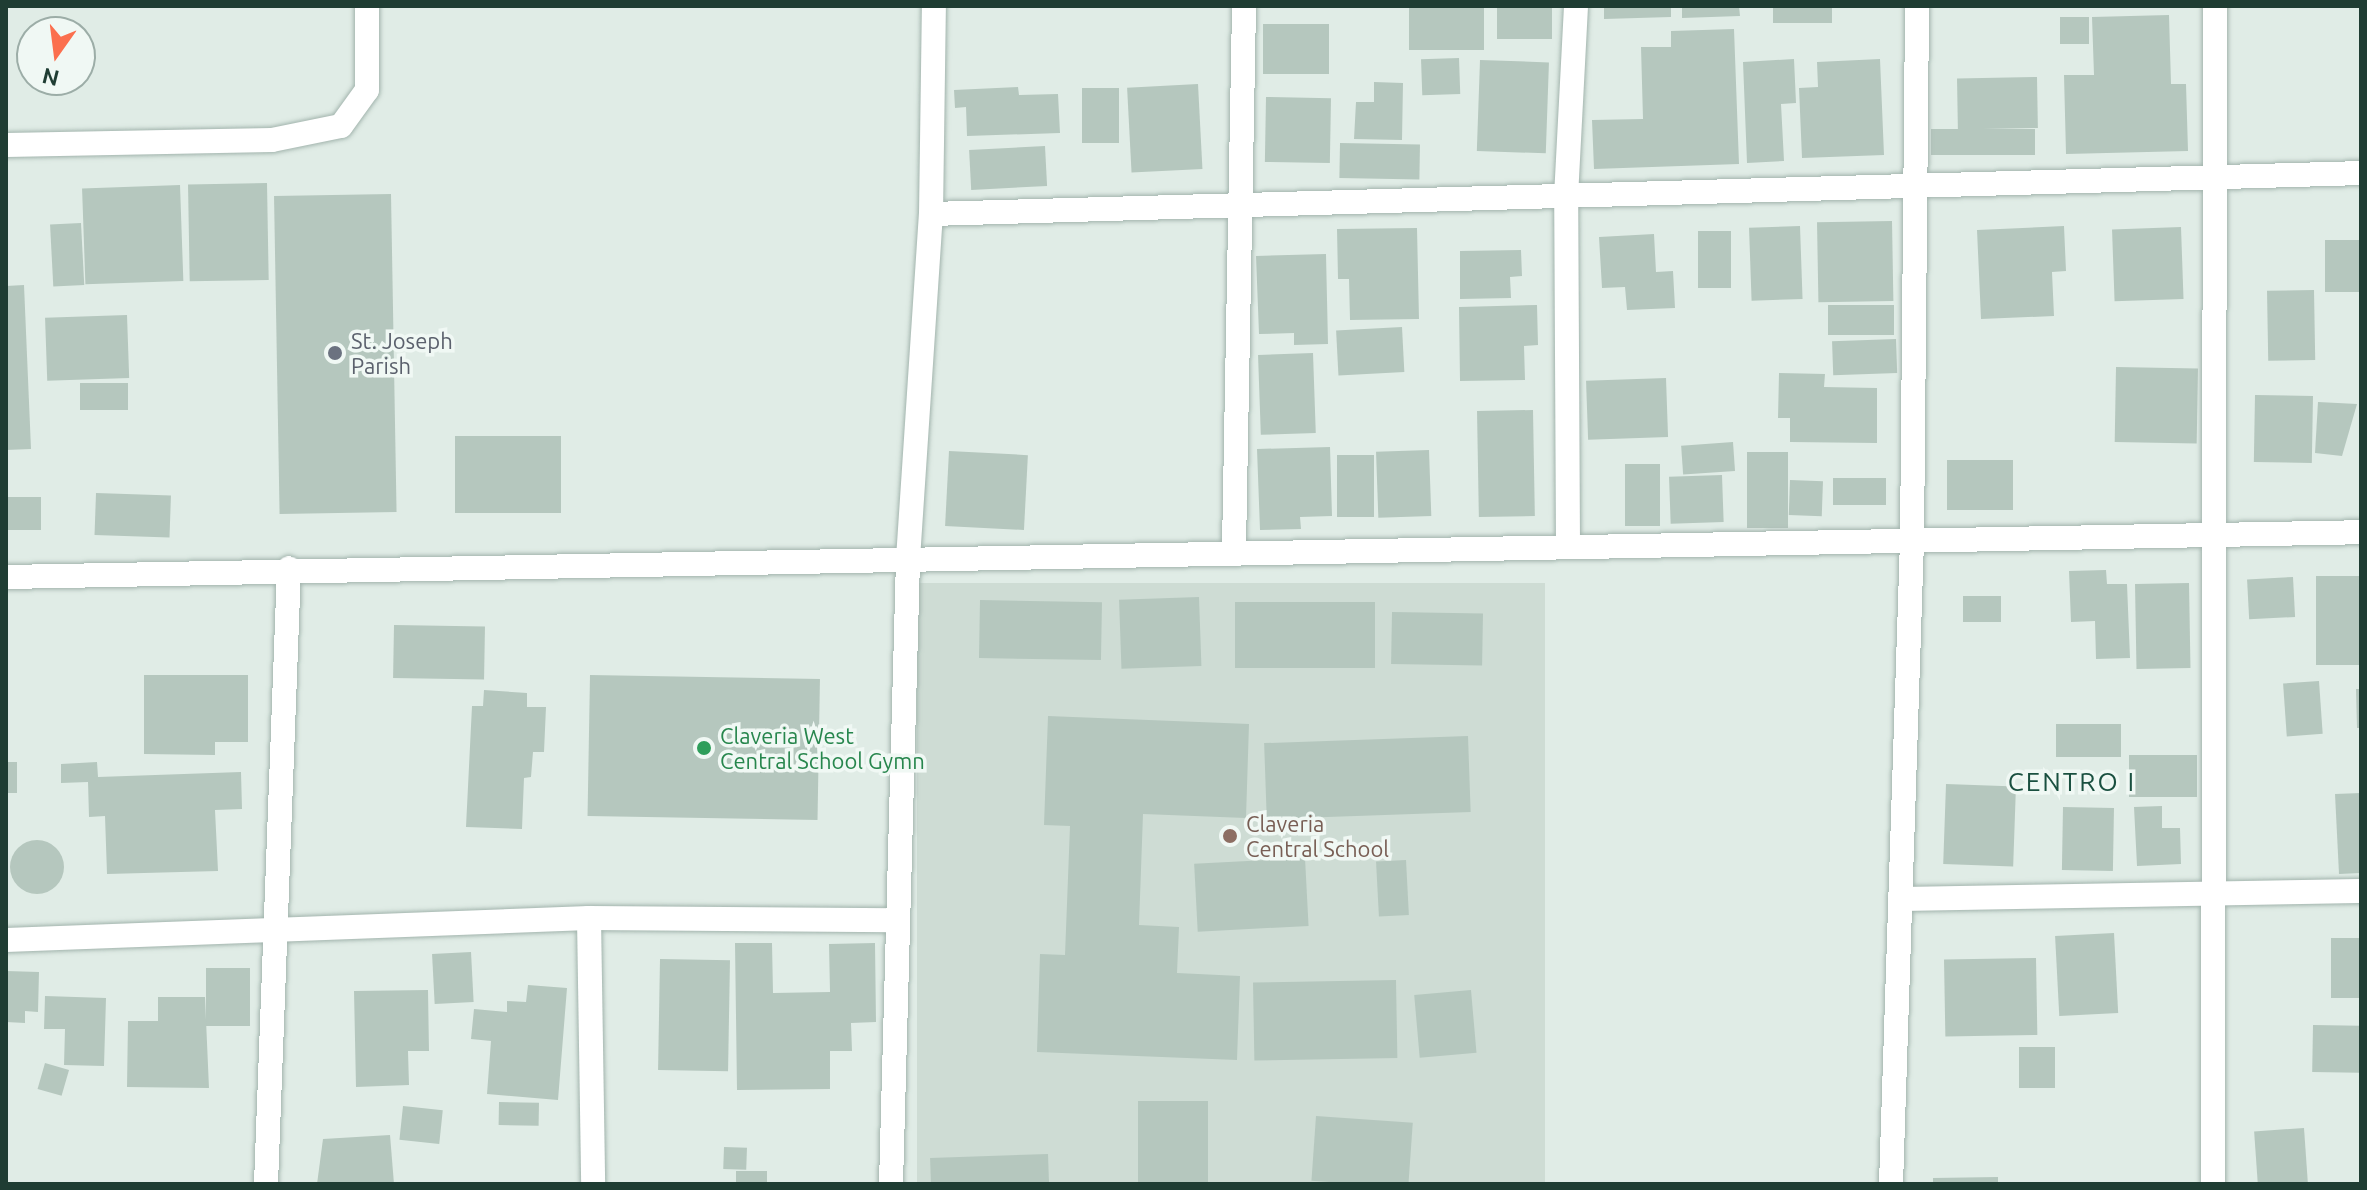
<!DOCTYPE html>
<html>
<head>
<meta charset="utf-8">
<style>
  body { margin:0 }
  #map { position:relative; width:2367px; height:1190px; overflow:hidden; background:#e0ece6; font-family:Ubuntu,sans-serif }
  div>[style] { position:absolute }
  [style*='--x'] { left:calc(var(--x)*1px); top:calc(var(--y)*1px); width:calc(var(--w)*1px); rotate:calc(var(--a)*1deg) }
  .built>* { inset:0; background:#cedcd4; transform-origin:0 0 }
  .building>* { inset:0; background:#b5c7be; transform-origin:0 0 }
  .round { border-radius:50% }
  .roads { filter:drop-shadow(0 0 2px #a2b4ad) drop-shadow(0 0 2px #a2b4ad) }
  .lane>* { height:24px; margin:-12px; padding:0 12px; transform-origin:12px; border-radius:12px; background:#fff }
  .street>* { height:24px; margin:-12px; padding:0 12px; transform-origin:12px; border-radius:12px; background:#fff }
  .dots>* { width:22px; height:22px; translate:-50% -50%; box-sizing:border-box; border:4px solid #f0f8f4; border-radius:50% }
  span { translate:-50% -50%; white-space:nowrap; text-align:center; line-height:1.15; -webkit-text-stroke:7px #f0f8f4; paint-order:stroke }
  .worship-label { font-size:22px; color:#5b616d }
  .left { translate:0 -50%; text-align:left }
  .leisure-label { font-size:22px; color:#27864d }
  .education-label { font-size:22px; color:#785e54 }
  .quarter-label { font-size:26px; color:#1a5040; letter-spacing:2px }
  .frame { position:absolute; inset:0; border:8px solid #1f3d33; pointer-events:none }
  .north { position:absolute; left:16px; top:16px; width:80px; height:80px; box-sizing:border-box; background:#f0f8f4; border:2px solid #9cada7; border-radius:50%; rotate:194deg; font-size:22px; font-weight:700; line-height:32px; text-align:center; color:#1f3d33 }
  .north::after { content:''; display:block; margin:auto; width:28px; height:36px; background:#fb6f4e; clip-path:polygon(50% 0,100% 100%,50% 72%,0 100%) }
</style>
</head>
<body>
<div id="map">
  <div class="built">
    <div style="left:917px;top:583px;width:628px;height:601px"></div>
  </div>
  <div class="building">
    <div style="left:1409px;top:6px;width:75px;height:44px"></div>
    <div style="left:1497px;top:6px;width:55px;height:33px"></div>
    <div style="clip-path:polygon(1604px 6px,1671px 6px,1671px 17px,1604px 19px)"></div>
    <div style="clip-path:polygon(1682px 6px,1739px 6px,1740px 16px,1682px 18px)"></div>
    <div style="left:1773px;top:6px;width:59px;height:17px"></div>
    <div style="clip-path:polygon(2169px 15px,2171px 84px,2186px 84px,2188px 151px,2066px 154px,2064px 75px,2094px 75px,2092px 17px)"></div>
    <div style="left:2060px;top:17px;width:29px;height:27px"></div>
    <div style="left:1263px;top:24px;width:66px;height:50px"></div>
    <div style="clip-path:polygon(1734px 29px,1739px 164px,1594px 169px,1592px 120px,1643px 119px,1641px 47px,1671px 47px,1671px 31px)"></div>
    <div style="left:1459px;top:58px;width:36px;height:38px;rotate:88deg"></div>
    <div style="clip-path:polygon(1794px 59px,1796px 103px,1781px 104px,1784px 161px,1747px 163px,1743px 62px)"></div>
    <div style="clip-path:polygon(1880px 59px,1884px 155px,1802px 158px,1799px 88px,1818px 87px,1817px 62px)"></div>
    <div style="left:1480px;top:60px;width:69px;height:91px;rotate:2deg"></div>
    <div style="left:2037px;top:77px;width:51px;height:80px;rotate:89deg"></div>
    <div style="clip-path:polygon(1374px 82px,1403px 83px,1402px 140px,1354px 139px,1356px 102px,1374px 102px)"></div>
    <div style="left:1198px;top:84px;width:85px;height:71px;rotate:87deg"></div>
    <div style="clip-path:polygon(1018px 87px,1019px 95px,1058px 94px,1060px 133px,967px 136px,966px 107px,955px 108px,954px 90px)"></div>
    <div style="left:1082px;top:88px;width:37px;height:55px"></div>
    <div style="left:1266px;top:97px;width:65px;height:65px;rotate:1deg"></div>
    <div style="left:2035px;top:129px;width:26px;height:104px;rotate:90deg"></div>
    <div style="left:1340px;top:143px;width:80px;height:35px;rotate:1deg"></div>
    <div style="left:1045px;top:146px;width:40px;height:76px;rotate:87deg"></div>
    <div style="left:267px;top:183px;width:97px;height:79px;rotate:89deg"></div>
    <div style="left:180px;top:185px;width:96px;height:98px;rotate:88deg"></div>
    <div style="left:391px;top:194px;width:318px;height:117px;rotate:89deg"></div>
    <div style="left:1892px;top:221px;width:80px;height:75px;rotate:89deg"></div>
    <div style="left:81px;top:223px;width:62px;height:31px;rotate:87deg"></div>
    <div style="left:1800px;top:226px;width:73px;height:51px;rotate:88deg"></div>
    <div style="clip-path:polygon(2064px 226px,2066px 271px,2052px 272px,2054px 316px,1981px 319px,1977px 230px)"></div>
    <div style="left:2181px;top:227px;width:72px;height:69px;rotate:88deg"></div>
    <div style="clip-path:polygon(1417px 228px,1419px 319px,1350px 320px,1349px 279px,1338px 279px,1337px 229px)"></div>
    <div style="left:1698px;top:231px;width:33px;height:57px"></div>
    <div style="clip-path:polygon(1654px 234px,1656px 272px,1673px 271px,1675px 308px,1627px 310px,1625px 287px,1602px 288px,1599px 237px)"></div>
    <div style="left:2325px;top:240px;width:36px;height:52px"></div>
    <div style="clip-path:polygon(1521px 250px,1522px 276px,1510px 277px,1511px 298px,1460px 299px,1460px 251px)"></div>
    <div style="clip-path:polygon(1326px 254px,1328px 344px,1294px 345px,1294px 333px,1259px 334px,1256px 256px)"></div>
    <div style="clip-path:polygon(24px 285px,31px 449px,6px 450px,6px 286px)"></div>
    <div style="left:2314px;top:290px;width:70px;height:47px;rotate:89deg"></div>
    <div style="clip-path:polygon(1537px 305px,1538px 345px,1524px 346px,1525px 380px,1460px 381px,1459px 307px)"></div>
    <div style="left:1828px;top:305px;width:66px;height:30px"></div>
    <div style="left:127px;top:315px;width:63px;height:82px;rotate:88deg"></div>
    <div style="left:1402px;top:327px;width:45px;height:66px;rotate:87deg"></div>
    <div style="left:1896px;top:339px;width:34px;height:64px;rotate:88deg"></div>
    <div style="left:1313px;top:353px;width:80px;height:55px;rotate:88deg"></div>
    <div style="left:2116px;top:367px;width:82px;height:75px;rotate:1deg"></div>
    <div style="clip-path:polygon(1779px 373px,1825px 374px,1824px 387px,1877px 388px,1877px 443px,1790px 442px,1790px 418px,1778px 418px)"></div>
    <div style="left:1666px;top:378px;width:59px;height:80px;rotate:88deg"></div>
    <div style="left:80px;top:383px;width:48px;height:27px"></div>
    <div style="left:2255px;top:395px;width:58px;height:67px;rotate:1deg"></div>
    <div style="clip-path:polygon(2318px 402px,2357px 404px,2342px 456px,2315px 453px)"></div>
    <div style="left:1533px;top:410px;width:106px;height:56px;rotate:89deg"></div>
    <div style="left:455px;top:436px;width:106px;height:77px"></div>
    <div style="left:1733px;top:442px;width:29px;height:52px;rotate:86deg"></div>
    <div style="clip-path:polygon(1330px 447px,1332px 516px,1300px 517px,1301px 529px,1260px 530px,1257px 449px)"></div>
    <div style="left:1429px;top:450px;width:66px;height:53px;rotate:88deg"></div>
    <div style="left:949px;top:451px;width:79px;height:75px;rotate:3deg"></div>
    <div style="left:1747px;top:452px;width:41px;height:76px"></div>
    <div style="left:1337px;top:455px;width:37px;height:62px"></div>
    <div style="left:1947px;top:460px;width:66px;height:50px"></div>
    <div style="left:1625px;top:464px;width:35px;height:62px"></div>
    <div style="left:1722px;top:475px;width:47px;height:53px;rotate:88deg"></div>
    <div style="left:1833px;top:478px;width:53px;height:27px"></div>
    <div style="left:1790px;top:480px;width:33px;height:35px;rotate:2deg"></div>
    <div style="left:96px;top:493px;width:75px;height:42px;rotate:2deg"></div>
    <div style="left:6px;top:497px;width:35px;height:33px"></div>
    <div style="clip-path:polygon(2106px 570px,2107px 584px,2127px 584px,2130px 658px,2096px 659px,2095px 621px,2071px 622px,2069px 571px)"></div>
    <div style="left:2361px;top:576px;width:89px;height:45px;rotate:90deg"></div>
    <div style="left:2293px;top:577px;width:40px;height:46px;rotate:87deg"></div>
    <div style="left:2189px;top:583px;width:85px;height:54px;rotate:89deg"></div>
    <div style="left:1963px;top:596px;width:38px;height:26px"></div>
    <div style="left:1199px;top:597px;width:69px;height:80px;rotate:88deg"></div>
    <div style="left:980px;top:600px;width:122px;height:58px;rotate:1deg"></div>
    <div style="left:1235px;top:602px;width:140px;height:66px"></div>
    <div style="left:1392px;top:612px;width:91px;height:52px;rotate:1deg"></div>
    <div style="left:394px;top:625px;width:91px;height:53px;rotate:1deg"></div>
    <div style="clip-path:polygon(144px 675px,248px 675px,248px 742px,215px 742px,215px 755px,144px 754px)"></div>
    <div style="left:590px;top:675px;width:230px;height:141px;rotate:1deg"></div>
    <div style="left:2319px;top:681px;width:53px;height:36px;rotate:86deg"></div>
    <div style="clip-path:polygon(2356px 689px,2361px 689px,2361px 728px,2357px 728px)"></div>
    <div style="clip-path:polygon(484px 690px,527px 693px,527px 707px,546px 707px,544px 752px,533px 752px,531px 777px,524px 778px,522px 829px,466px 827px,472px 706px,483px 706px)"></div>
    <div style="clip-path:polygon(1048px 716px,1249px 724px,1246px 818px,1143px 814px,1139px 925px,1179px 927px,1177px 973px,1240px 976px,1237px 1060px,1037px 1052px,1040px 954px,1065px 955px,1070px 826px,1044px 825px)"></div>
    <div style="left:2056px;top:724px;width:65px;height:33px"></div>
    <div style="left:1468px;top:736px;width:76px;height:204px;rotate:88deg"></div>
    <div style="left:2129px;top:755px;width:68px;height:42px"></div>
    <div style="left:6px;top:762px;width:11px;height:31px"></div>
    <div style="clip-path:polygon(97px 762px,98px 777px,241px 772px,242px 809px,215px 810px,218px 871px,107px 874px,105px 816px,89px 817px,88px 782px,61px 783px,61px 764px)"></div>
    <div style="left:1946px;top:784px;width:70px;height:80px;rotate:2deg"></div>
    <div style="clip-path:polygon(2361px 793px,2361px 873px,2339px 874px,2335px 794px)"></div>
    <div style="clip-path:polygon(2162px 806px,2162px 828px,2180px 828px,2181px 864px,2137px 866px,2134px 807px)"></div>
    <div style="left:2063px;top:807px;width:51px;height:63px;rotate:1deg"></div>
    <div class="round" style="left:10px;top:840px;width:54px;height:54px"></div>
    <div style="left:1305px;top:858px;width:68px;height:111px;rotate:87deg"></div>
    <div style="left:1406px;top:860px;width:55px;height:30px;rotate:87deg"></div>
    <div style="left:2114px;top:933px;width:80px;height:59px;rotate:87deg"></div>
    <div style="left:2331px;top:938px;width:30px;height:60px"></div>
    <div style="clip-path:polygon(735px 943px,772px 943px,773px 993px,830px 992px,829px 944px,875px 943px,876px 1022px,851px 1023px,852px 1051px,830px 1051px,830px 1089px,737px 1090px)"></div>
    <div style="left:471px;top:952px;width:50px;height:39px;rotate:87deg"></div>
    <div style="left:2036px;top:958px;width:77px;height:92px;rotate:89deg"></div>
    <div style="left:660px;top:959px;width:70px;height:111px;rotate:1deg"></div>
    <div style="left:206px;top:968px;width:44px;height:58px"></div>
    <div style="clip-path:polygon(6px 971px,39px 972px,38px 1012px,25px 1011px,25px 1023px,6px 1022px)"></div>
    <div style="left:1396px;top:980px;width:78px;height:143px;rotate:89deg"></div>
    <div style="clip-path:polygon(528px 985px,567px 988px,558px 1100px,487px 1094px,491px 1041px,471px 1039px,474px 1009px,507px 1012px,507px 1001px,526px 1002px)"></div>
    <div style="clip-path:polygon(428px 990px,429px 1051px,408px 1051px,409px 1085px,356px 1087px,354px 991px)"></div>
    <div style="left:1471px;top:990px;width:63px;height:57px;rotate:85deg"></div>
    <div style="clip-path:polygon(45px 996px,106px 998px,104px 1066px,64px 1065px,65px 1029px,44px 1029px)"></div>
    <div style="clip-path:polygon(158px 997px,205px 997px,209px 1088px,127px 1087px,128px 1021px,158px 1021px)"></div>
    <div style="left:2313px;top:1025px;width:47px;height:47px;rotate:1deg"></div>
    <div style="left:2055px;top:1047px;width:41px;height:36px;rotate:90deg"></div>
    <div style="left:45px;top:1063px;width:25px;height:27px;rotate:16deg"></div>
    <div style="left:1138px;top:1101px;width:70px;height:83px"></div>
    <div style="left:499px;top:1102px;width:40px;height:23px;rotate:1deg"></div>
    <div style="left:403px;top:1106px;width:40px;height:34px;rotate:6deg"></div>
    <div style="left:1316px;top:1116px;width:97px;height:65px;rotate:4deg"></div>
    <div style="left:2304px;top:1128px;width:56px;height:50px;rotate:86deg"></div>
    <div style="clip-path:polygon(390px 1135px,394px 1184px,317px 1184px,323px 1139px)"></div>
    <div style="left:724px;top:1147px;width:23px;height:22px;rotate:2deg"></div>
    <div style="left:1048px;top:1154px;width:30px;height:118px;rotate:88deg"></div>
    <div style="left:736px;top:1171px;width:31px;height:13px"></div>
    <div style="clip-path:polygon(1998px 1177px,1998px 1184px,1933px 1184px,1933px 1178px)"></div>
  </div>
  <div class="roads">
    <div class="lane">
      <div style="--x:6;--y:145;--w:266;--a:-1.1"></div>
      <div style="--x:272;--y:140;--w:70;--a:-11.5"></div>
      <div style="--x:341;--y:126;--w:44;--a:-54.2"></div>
      <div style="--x:367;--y:90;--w:84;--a:-90"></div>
    </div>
    <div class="street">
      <div style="--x:931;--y:214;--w:1431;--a:-1.64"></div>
      <div style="--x:1568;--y:545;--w:348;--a:-90.3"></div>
      <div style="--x:1566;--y:197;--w:191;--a:-87"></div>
      <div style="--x:1234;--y:548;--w:542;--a:-88.94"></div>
      <div style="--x:6;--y:577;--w:2355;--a:-1.09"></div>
      <div style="--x:1900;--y:899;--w:461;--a:-1"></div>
      <div style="--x:589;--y:918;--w:266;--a:89.1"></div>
      <div style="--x:6;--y:940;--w:583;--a:-2.16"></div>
      <div style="--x:589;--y:918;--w:307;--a:0.4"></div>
      <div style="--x:266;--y:1184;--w:616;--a:-87.86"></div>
      <div style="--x:891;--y:1184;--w:625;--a:-88.44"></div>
      <div style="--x:908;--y:559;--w:346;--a:-86.2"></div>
      <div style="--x:931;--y:214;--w:208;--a:-89.2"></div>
      <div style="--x:1891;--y:1184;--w:643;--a:-88.13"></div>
      <div style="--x:1912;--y:541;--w:535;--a:-89.46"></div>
      <div style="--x:2213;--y:1184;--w:1178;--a:-89.9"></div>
    </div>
  </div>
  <div class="dots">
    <div style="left:335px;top:353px;background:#6b7280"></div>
    <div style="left:704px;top:748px;background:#2e9e5b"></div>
    <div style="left:1230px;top:836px;background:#8d6e63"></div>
  </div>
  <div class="worship-label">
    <span class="left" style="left:351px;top:353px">St. Joseph<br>Parish</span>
  </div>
  <div class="leisure-label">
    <span class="left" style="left:720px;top:748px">Claveria West<br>Central School Gymn</span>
  </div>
  <div class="education-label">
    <span class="left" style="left:1246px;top:836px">Claveria<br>Central School</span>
  </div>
  <div class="quarter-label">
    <span style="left:2072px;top:782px">CENTRO I</span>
  </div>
  <div class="frame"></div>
  <div class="north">N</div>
</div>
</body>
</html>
